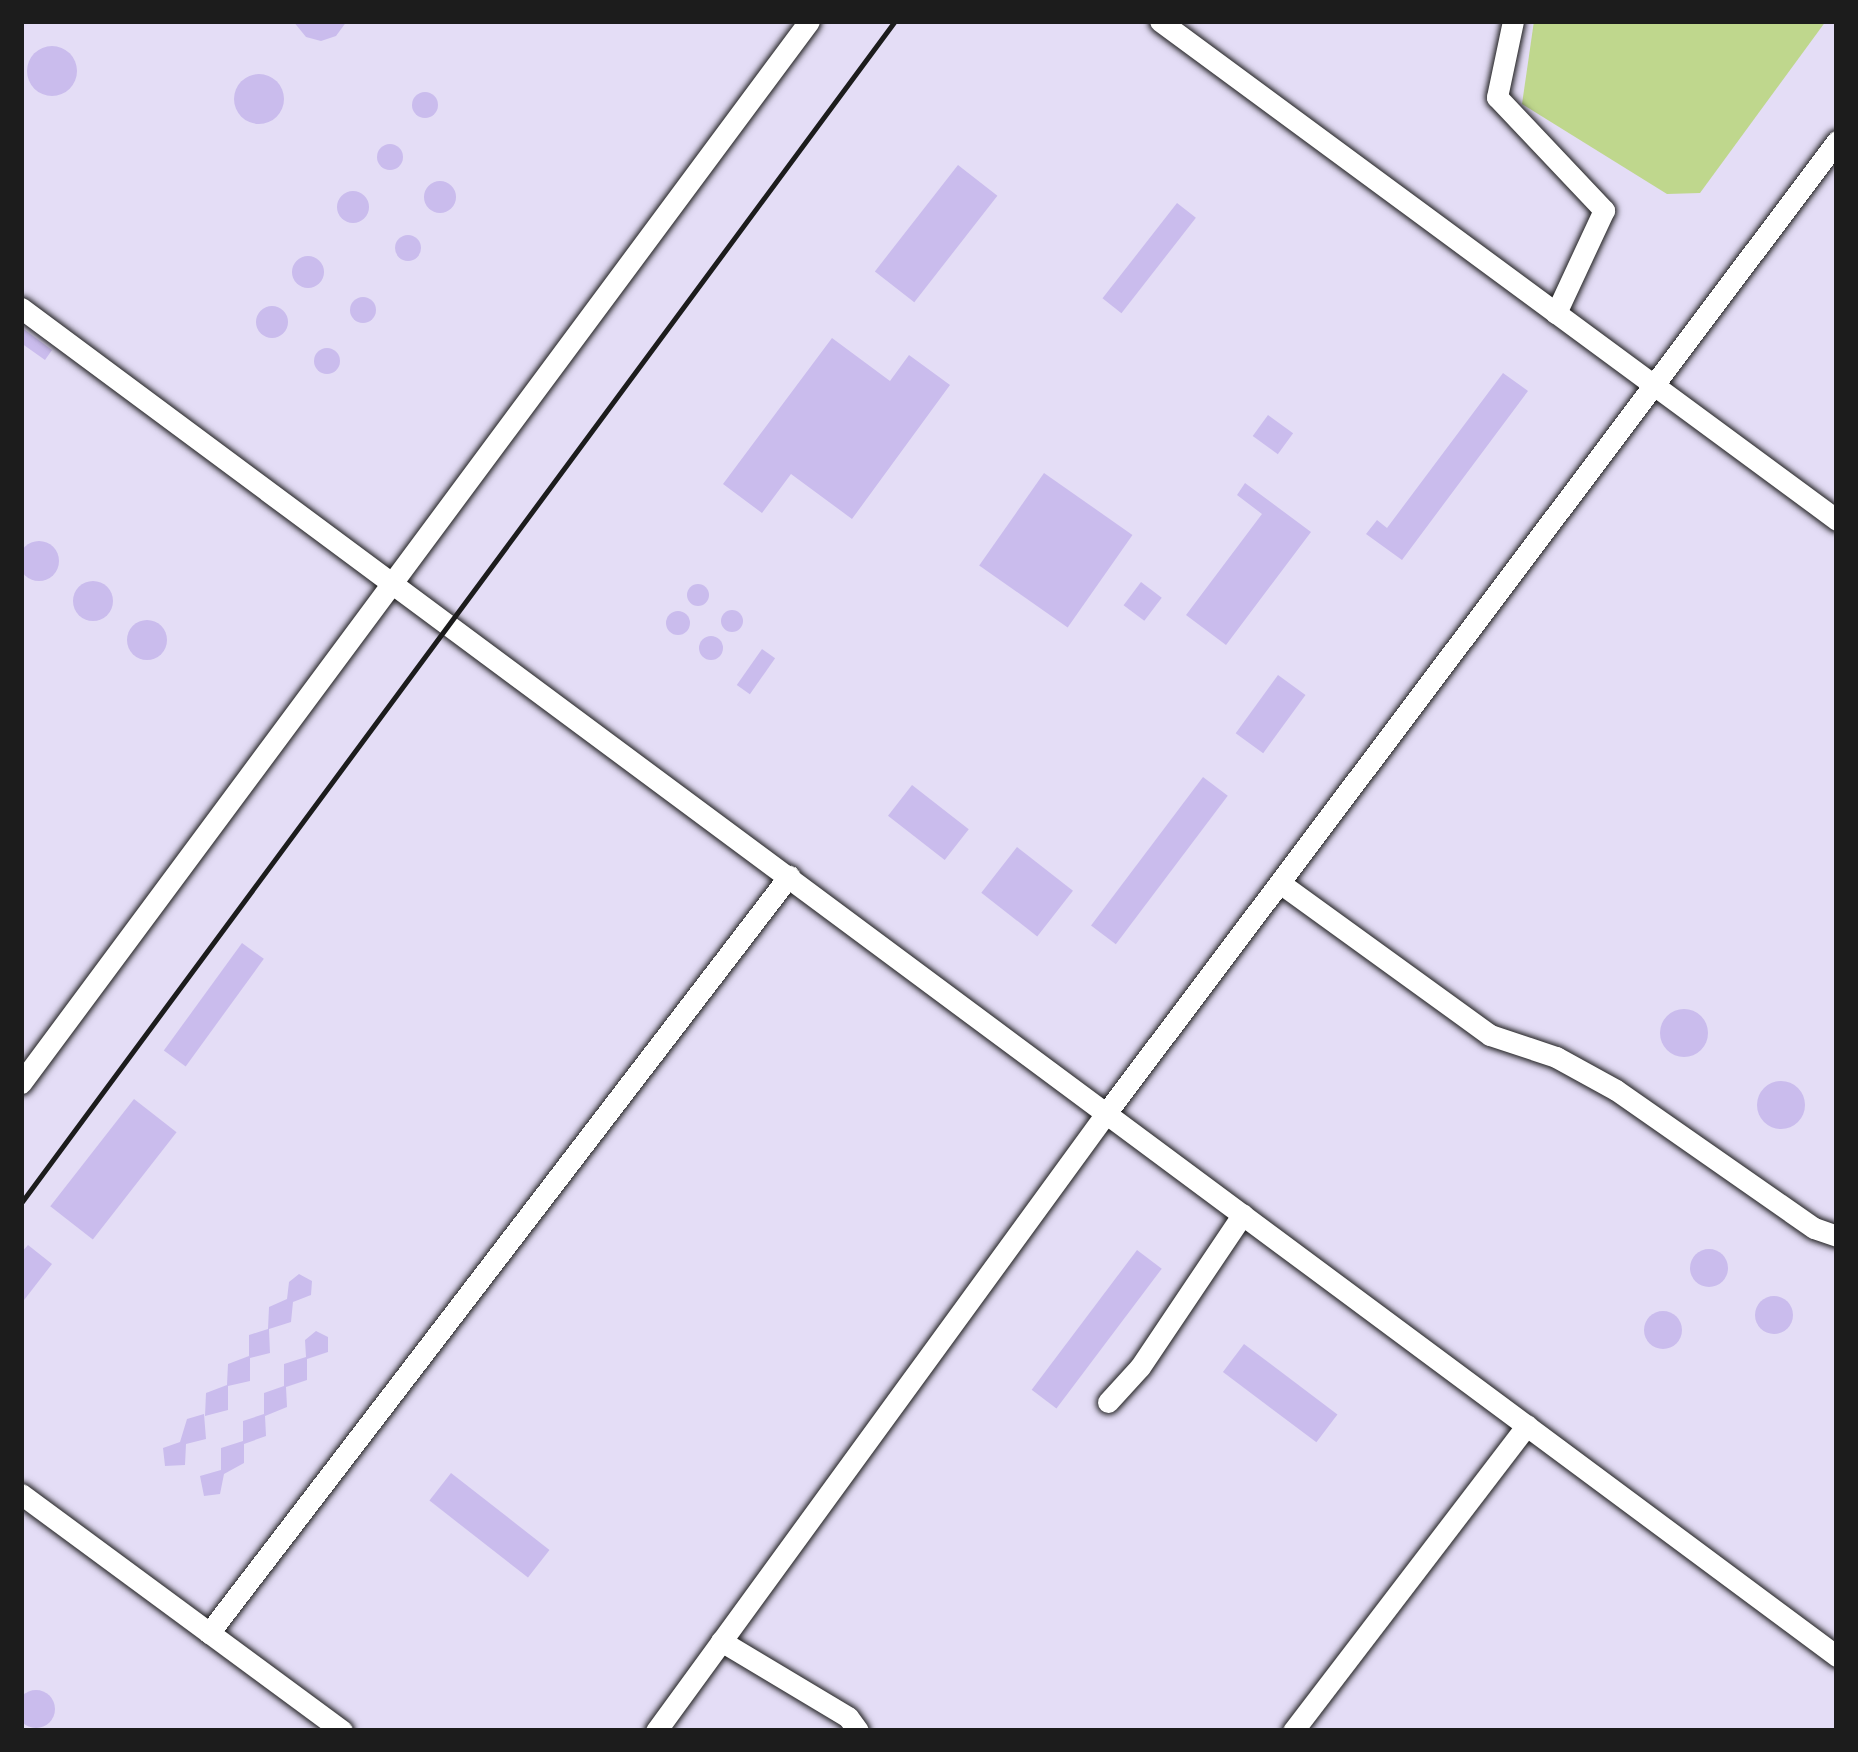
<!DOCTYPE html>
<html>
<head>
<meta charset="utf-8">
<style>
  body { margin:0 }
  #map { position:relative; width:1858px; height:1752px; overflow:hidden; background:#efebfa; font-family:Caveat,sans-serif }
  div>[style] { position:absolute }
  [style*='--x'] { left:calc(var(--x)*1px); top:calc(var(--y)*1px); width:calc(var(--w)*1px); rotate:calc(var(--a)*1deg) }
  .built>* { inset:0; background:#e4ddf6; transform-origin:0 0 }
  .green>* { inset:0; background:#bfd78d }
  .building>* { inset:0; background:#cabced; transform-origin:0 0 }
  .round { border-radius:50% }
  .roads { filter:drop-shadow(0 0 3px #1c1c1c) drop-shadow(0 0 3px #1c1c1c) }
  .minor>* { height:21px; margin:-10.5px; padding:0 10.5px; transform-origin:10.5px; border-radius:10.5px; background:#fff }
  .rail>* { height:4.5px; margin:-2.25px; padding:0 2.25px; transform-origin:2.25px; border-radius:2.25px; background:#1c1c1c }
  span { translate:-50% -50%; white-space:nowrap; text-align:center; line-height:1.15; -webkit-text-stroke:9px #fff; paint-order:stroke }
  .frame { position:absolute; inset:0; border:24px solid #1c1c1c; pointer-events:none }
</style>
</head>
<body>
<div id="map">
  <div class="built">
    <div style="left:21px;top:21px;width:1816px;height:1710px"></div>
  </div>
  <div class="green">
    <div style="clip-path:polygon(1534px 21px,1826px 21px,1700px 193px,1667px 194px,1522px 104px)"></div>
  </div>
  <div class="building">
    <div style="clip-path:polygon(293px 21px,347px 21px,336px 36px,321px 41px,306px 37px)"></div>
    <div class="round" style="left:27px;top:46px;width:50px;height:50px"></div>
    <div class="round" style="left:234px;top:74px;width:50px;height:50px"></div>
    <div class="round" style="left:412px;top:92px;width:26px;height:26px"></div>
    <div class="round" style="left:377px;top:144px;width:26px;height:26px"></div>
    <div style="left:958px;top:165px;width:50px;height:135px;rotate:38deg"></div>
    <div class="round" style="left:424px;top:181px;width:32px;height:32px"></div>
    <div class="round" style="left:337px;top:191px;width:32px;height:32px"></div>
    <div style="left:1177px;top:203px;width:24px;height:121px;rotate:38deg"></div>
    <div class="round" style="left:395px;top:235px;width:26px;height:26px"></div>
    <div class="round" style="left:292px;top:256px;width:32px;height:32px"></div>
    <div class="round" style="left:350px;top:297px;width:26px;height:26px"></div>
    <div class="round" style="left:256px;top:306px;width:32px;height:32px"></div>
    <div style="clip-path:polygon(21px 327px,52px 350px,45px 360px,21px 343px)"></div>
    <div style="clip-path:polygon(832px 338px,890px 381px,909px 355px,950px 385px,852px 519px,791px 474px,762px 513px,723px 484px)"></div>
    <div class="round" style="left:314px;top:348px;width:26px;height:26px"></div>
    <div style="clip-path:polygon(1503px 373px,1528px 391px,1402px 560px,1366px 534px,1377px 520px,1387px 528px)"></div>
    <div style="left:1268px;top:415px;width:31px;height:26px;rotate:36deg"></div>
    <div style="left:1044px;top:473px;width:108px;height:113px;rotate:35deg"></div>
    <div style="clip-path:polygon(1245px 483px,1311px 532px,1226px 645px,1186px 615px,1262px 514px,1237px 495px)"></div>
    <div class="round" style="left:19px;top:541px;width:40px;height:40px"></div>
    <div class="round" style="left:73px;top:581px;width:40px;height:40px"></div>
    <div style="left:1141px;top:582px;width:26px;height:29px;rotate:37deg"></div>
    <div class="round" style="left:687px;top:584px;width:22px;height:22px"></div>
    <div class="round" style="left:721px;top:610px;width:22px;height:22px"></div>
    <div class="round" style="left:666px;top:611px;width:24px;height:24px"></div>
    <div class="round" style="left:127px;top:620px;width:40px;height:40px"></div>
    <div class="round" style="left:699px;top:636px;width:24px;height:24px"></div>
    <div style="left:762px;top:649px;width:16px;height:44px;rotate:35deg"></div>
    <div style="left:1278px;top:675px;width:34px;height:72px;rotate:36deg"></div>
    <div style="left:1203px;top:777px;width:31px;height:186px;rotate:37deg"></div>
    <div style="left:912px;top:785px;width:72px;height:39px;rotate:38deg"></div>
    <div style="left:1017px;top:847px;width:71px;height:58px;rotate:38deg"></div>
    <div style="left:242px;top:943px;width:27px;height:133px;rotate:36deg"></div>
    <div class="round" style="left:1660px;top:1009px;width:48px;height:48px"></div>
    <div class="round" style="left:1757px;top:1081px;width:48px;height:48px"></div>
    <div style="left:134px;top:1099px;width:54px;height:136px;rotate:38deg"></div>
    <div style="clip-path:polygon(28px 1245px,52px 1264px,21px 1304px,21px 1253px)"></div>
    <div class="round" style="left:1690px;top:1249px;width:38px;height:38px"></div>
    <div style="left:1137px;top:1250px;width:31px;height:175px;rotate:37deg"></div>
    <div style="clip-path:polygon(299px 1274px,312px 1281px,311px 1295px,293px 1302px,291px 1322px,269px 1329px,270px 1353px,250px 1358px,250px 1381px,228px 1386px,228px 1410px,205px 1416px,206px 1393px,227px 1385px,228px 1364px,249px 1356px,249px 1335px,268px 1329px,269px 1307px,287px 1299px,289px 1282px)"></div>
    <div class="round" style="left:1755px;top:1296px;width:38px;height:38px"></div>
    <div class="round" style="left:1644px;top:1311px;width:38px;height:38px"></div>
    <div style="clip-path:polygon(316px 1331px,328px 1337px,328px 1352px,307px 1359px,307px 1380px,286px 1387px,287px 1407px,265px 1416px,266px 1436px,244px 1444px,244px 1463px,224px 1474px,220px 1494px,204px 1496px,200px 1476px,221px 1470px,221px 1448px,243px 1441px,243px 1421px,264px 1414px,264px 1393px,284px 1386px,284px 1364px,306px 1357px,305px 1340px)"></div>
    <div style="left:1244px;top:1344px;width:117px;height:35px;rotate:37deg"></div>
    <div style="clip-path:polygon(204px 1414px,206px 1439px,186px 1444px,185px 1465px,165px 1466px,163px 1448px,180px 1442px,187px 1419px)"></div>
    <div style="left:451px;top:1473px;width:125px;height:35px;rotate:38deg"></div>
    <div class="round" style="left:17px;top:1690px;width:38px;height:38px"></div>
  </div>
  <div class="roads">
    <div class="minor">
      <div style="--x:1160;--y:21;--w:841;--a:36.39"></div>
      <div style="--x:1513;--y:21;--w:78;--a:101.9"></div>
      <div style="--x:1497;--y:97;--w:156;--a:46.6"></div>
      <div style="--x:1604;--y:210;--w:114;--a:115"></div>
      <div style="--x:21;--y:308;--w:2262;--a:36.59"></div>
      <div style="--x:1280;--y:883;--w:259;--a:35.9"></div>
      <div style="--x:1490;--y:1035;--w:70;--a:18.4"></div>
      <div style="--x:1556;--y:1057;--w:68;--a:28.8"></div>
      <div style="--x:1616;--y:1090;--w:241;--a:34.9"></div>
      <div style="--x:1814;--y:1228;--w:24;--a:19"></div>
      <div style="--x:21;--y:1083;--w:1322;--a:-53.42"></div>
      <div style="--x:1108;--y:1402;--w:47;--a:-47.6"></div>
      <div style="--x:1140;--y:1367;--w:184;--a:-56.1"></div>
      <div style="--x:21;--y:1494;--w:399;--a:36.4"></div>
      <div style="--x:209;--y:1633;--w:954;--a:-52.54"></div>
      <div style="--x:721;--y:1641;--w:148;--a:30.9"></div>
      <div style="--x:848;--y:1717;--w:17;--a:54"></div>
      <div style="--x:656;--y:1731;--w:766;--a:-53.92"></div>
      <div style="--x:1107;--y:1112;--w:1215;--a:-53.06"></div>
      <div style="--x:1293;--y:1731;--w:385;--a:-52.6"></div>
    </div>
  </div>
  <div class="rail">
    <div style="--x:21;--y:1203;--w:1470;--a:-53.52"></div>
  </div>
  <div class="frame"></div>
</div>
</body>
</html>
